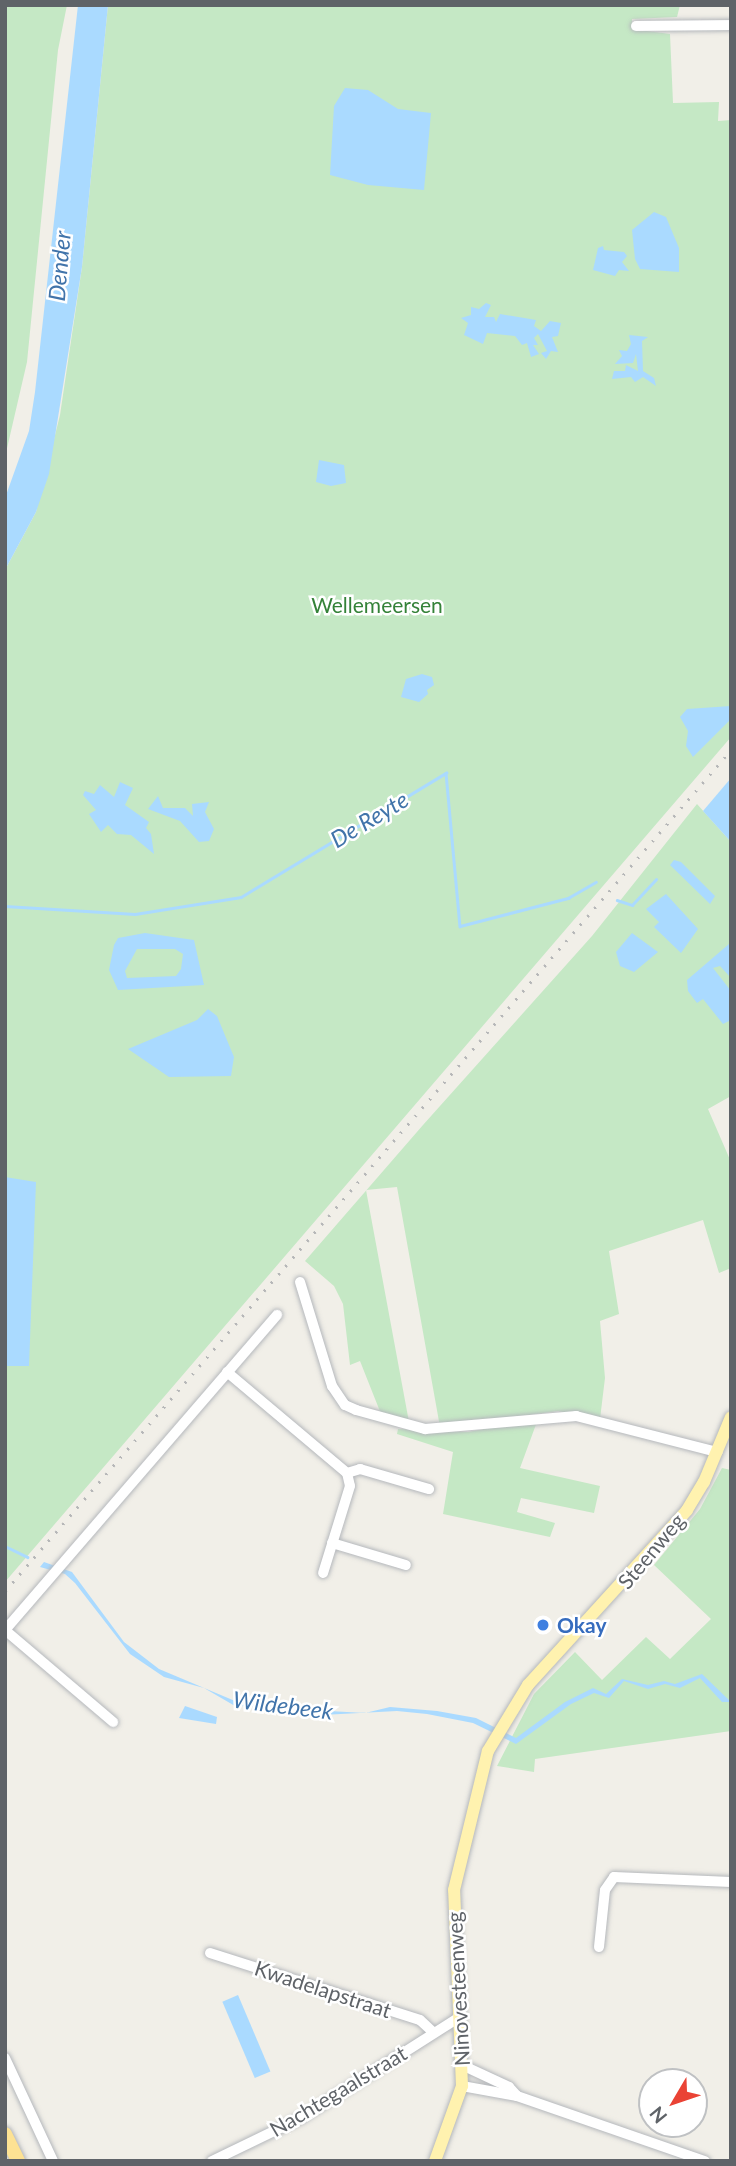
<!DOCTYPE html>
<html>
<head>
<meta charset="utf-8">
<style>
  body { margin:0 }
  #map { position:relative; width:736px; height:2166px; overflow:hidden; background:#f1efe8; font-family:Lato,sans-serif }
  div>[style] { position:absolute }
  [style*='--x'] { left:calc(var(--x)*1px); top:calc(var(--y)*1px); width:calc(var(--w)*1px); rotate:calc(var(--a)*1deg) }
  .green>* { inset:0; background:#c5e8c5 }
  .water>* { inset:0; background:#aadaff; transform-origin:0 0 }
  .stream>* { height:2.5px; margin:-1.25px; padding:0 1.25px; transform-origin:1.25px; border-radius:1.25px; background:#aadaff }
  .roads { filter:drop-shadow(0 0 2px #b5b8bc) drop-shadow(0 0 2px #b5b8bc) }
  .minor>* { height:10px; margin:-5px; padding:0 5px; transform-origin:5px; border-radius:5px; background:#fff }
  .major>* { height:12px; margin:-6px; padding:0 6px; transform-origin:6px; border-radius:6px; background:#fff2af }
  .highway>* { height:14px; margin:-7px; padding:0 7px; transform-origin:7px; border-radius:7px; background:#fde293 }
  .rail>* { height:2.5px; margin-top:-1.25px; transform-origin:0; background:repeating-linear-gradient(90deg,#b6b7b8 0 2px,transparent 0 11px) }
  .dots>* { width:19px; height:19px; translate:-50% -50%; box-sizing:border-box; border:4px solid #fff; border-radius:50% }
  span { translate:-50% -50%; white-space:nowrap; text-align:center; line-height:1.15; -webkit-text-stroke:5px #fff; paint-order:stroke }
  .park-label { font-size:21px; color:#348238 }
  .street-label { font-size:21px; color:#5f6368 }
  .shop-label { font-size:21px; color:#366cbe; font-weight:700 }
  .left { translate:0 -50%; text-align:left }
  .water-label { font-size:23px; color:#4174aa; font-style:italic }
  .frame { position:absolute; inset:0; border:7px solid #5f6368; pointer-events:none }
  .north { position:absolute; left:638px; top:2068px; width:70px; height:70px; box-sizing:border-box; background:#fff; border:2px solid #bfc1c3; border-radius:50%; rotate:231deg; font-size:19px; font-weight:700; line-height:28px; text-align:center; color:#5f6368 }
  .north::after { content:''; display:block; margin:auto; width:24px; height:32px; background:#ea4335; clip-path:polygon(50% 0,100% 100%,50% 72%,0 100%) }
</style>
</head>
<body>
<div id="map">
  <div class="green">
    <div style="clip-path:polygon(5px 5px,67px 5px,58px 50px,27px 362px,5px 457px)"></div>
    <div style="clip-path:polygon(108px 5px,680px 5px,677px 17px,632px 19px,632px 29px,670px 34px,673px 103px,719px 102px,718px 121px,731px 120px,731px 737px,5px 1582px,5px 570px,36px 512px,60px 415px,82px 267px)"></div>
    <div style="clip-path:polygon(697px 804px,731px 842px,731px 1096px,708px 1109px,731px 1162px,731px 1268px,719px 1273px,703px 1220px,609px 1251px,619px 1314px,600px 1321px,605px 1378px,600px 1419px,558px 1411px,440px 1427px,397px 1187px,366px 1190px,409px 1422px,381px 1414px,360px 1361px,350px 1365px,343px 1304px,334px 1286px,305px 1261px,423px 1125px,592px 936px)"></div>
    <div style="clip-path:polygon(538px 1419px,520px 1468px,600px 1486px,594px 1513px,521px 1498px,517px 1512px,555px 1523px,550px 1537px,443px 1514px,453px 1452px,397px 1434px,398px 1429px,468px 1432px)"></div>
    <div style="clip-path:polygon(722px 1468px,731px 1470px,731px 1731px,535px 1759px,534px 1772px,497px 1766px,534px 1694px,575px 1652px,602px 1680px,646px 1637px,670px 1659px,711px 1619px,654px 1565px,700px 1509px)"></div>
  </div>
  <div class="water">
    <div style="clip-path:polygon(78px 5px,108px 5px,82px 267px,49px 474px,36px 512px,5px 570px,5px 498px,29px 431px,35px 392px)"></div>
    <div style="clip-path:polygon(345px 88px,368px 90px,398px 109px,431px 113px,424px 190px,368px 185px,330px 175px,334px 106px)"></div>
    <div style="clip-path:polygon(654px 212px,666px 217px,679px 248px,679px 272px,640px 269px,635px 259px,632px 230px)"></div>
    <div style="clip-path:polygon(603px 246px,604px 250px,624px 252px,627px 256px,622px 262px,629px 271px,619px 270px,615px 276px,593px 270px,598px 248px)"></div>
    <div style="clip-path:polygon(486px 303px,491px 305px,485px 317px,494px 317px,496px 322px,500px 314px,536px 320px,534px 326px,541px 331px,550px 321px,561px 323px,558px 336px,552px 337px,558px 352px,551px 351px,546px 359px,541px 353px,547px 351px,538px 334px,534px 338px,538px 345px,533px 345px,539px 354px,531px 357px,527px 343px,522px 345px,515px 336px,487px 333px,483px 344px,464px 335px,468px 323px,461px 318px,471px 315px,471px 307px,479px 309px)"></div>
    <div style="clip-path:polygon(629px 335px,648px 337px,642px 341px,643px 371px,654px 378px,656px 386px,643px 377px,635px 382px,631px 377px,612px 379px,614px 371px,625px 371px,626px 365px,638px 371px,636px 354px,633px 363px,615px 364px,622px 356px,619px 350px,627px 351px,631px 344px)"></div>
    <div style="clip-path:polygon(319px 460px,344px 465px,346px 483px,331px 486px,316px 482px)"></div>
    <div style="clip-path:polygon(422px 674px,432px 677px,434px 685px,427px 690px,428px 694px,419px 702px,401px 697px,406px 679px)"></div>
    <div style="clip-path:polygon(731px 706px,731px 719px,693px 757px,686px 746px,688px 731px,680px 717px,687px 709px)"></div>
    <div style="clip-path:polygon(731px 778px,731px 842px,703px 811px)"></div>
    <div style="clip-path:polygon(120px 782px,133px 788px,125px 805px,149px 822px,146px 828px,151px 834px,154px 854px,131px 835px,117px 834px,108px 825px,101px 832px,89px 814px,96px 810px,83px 795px,85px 791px,94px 794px,100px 785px,114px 797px)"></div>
    <div style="clip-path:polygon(158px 796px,163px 808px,185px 808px,193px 816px,192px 804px,209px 802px,205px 812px,214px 829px,209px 841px,199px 842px,180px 821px,148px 809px)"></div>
    <div style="clip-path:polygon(674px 860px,681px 862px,715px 896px,710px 904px,670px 865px)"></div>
    <div style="clip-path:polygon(666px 894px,698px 929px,681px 953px,654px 927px,659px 922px,646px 909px)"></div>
    <div style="clip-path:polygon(evenodd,145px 933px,194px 940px,204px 985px,118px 990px,109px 970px,114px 945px,118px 938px,145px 933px,137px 949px,175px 949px,183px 954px,181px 969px,176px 976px,127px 978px,125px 971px,137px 949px)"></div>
    <div style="clip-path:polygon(632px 933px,658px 952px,634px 972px,620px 966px,616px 952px)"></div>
    <div style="clip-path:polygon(729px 944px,731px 978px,720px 966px,713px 968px,731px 991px,731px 1020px,723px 1024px,703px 999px,697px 1003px,688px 991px,687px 980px)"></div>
    <div style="clip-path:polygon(208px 1009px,217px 1016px,234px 1057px,231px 1076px,169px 1077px,128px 1049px,197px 1020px)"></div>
    <div style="clip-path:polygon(5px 1177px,36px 1182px,29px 1366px,5px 1366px)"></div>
    <div style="clip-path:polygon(44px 1562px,72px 1572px,124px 1642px,159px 1669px,235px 1701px,287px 1702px,329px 1711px,365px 1713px,390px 1707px,437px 1711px,476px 1718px,516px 1738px,565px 1702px,593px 1688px,606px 1694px,622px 1679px,648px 1685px,664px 1681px,675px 1684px,702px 1674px,731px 1702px,722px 1702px,700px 1678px,680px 1688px,665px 1684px,648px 1689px,624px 1681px,609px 1698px,594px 1693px,571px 1704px,516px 1744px,473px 1723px,427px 1714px,397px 1711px,322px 1715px,286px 1707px,235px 1706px,204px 1688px,164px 1677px,130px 1654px,75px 1583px,65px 1574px,40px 1567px)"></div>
    <div style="clip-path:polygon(185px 1706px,217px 1717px,216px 1724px,179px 1718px)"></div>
    <div style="left:238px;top:1995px;width:83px;height:17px;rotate:67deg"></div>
  </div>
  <div class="stream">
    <div style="--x:617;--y:900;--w:16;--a:18"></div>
    <div style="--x:632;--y:905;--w:35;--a:-47"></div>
    <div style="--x:5;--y:906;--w:130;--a:3.5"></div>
    <div style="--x:135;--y:914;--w:107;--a:-9.1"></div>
    <div style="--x:241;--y:897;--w:240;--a:-31.2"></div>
    <div style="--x:446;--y:773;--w:154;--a:84.8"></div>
    <div style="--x:460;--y:926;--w:112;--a:-14.5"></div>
    <div style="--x:568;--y:898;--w:32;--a:-30"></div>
    <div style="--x:5;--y:1546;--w:25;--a:26"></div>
  </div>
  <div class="roads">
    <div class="minor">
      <div style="--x:636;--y:26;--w:95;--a:-0.6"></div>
      <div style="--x:300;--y:1282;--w:109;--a:72.9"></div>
      <div style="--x:332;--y:1386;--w:23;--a:56"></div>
      <div style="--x:345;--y:1405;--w:12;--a:24"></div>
      <div style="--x:356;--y:1410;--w:72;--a:15.4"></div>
      <div style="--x:425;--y:1429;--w:152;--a:-4.9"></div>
      <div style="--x:576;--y:1416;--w:146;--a:14.3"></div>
      <div style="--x:227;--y:1372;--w:157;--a:40.1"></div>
      <div style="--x:347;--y:1473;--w:13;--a:77"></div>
      <div style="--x:350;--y:1486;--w:91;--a:107.2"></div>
      <div style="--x:347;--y:1473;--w:14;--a:-17"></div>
      <div style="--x:360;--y:1469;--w:72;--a:16.2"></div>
      <div style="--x:332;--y:1543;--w:77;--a:16.6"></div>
      <div style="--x:6;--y:1629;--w:415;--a:-49.2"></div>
      <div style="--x:5;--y:1630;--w:142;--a:40.4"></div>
      <div style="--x:599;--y:1947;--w:57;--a:-84"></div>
      <div style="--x:605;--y:1890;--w:16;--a:-55"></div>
      <div style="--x:614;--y:1877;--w:117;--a:2.4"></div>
      <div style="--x:210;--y:1953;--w:220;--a:17.7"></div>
      <div style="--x:420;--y:2020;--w:16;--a:43"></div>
      <div style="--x:5;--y:2058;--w:114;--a:65"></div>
      <div style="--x:464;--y:2066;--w:50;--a:25"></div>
      <div style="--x:509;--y:2087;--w:12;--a:48"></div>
      <div style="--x:462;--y:2086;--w:56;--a:10.3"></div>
      <div style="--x:517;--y:2096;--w:199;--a:19.1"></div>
      <div style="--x:212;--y:2161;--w:99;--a:-25.8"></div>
      <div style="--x:301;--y:2118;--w:190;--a:-32.5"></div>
    </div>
    <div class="major">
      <div style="--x:435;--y:2161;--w:80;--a:-70.2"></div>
      <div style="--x:462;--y:2086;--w:196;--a:-92.3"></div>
      <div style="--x:454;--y:1890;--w:143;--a:-76.3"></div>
      <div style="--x:488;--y:1751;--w:77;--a:-58.8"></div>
      <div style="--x:528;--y:1685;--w:236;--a:-47.7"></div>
      <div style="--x:687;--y:1510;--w:33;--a:-59"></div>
      <div style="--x:704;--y:1482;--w:70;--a:-67.4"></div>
    </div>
    <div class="highway">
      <div style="--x:5;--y:2134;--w:30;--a:64"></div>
    </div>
  </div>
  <div class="rail">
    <div style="--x:5;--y:1591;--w:1111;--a:-49.2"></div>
  </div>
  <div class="dots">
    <div style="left:543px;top:1625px;background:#3f7fe0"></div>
  </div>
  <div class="park-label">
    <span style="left:377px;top:605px">Wellemeersen</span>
  </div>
  <div class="street-label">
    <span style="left:651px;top:1551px;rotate:-50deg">Steenweg</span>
    <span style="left:323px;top:1989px;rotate:18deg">Kwadelapstraat</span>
    <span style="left:458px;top:1989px;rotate:-93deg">Ninovesteenweg</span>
    <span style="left:338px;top:2091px;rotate:-31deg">Nachtegaalstraat</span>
  </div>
  <div class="shop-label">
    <span class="left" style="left:557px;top:1625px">Okay</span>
  </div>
  <div class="water-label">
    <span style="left:59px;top:266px;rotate:-85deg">Dender</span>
    <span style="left:369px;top:819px;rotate:-31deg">De Reyte</span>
    <span style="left:283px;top:1705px;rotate:7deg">Wildebeek</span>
  </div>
  <div class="frame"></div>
  <div class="north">N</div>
</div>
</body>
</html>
